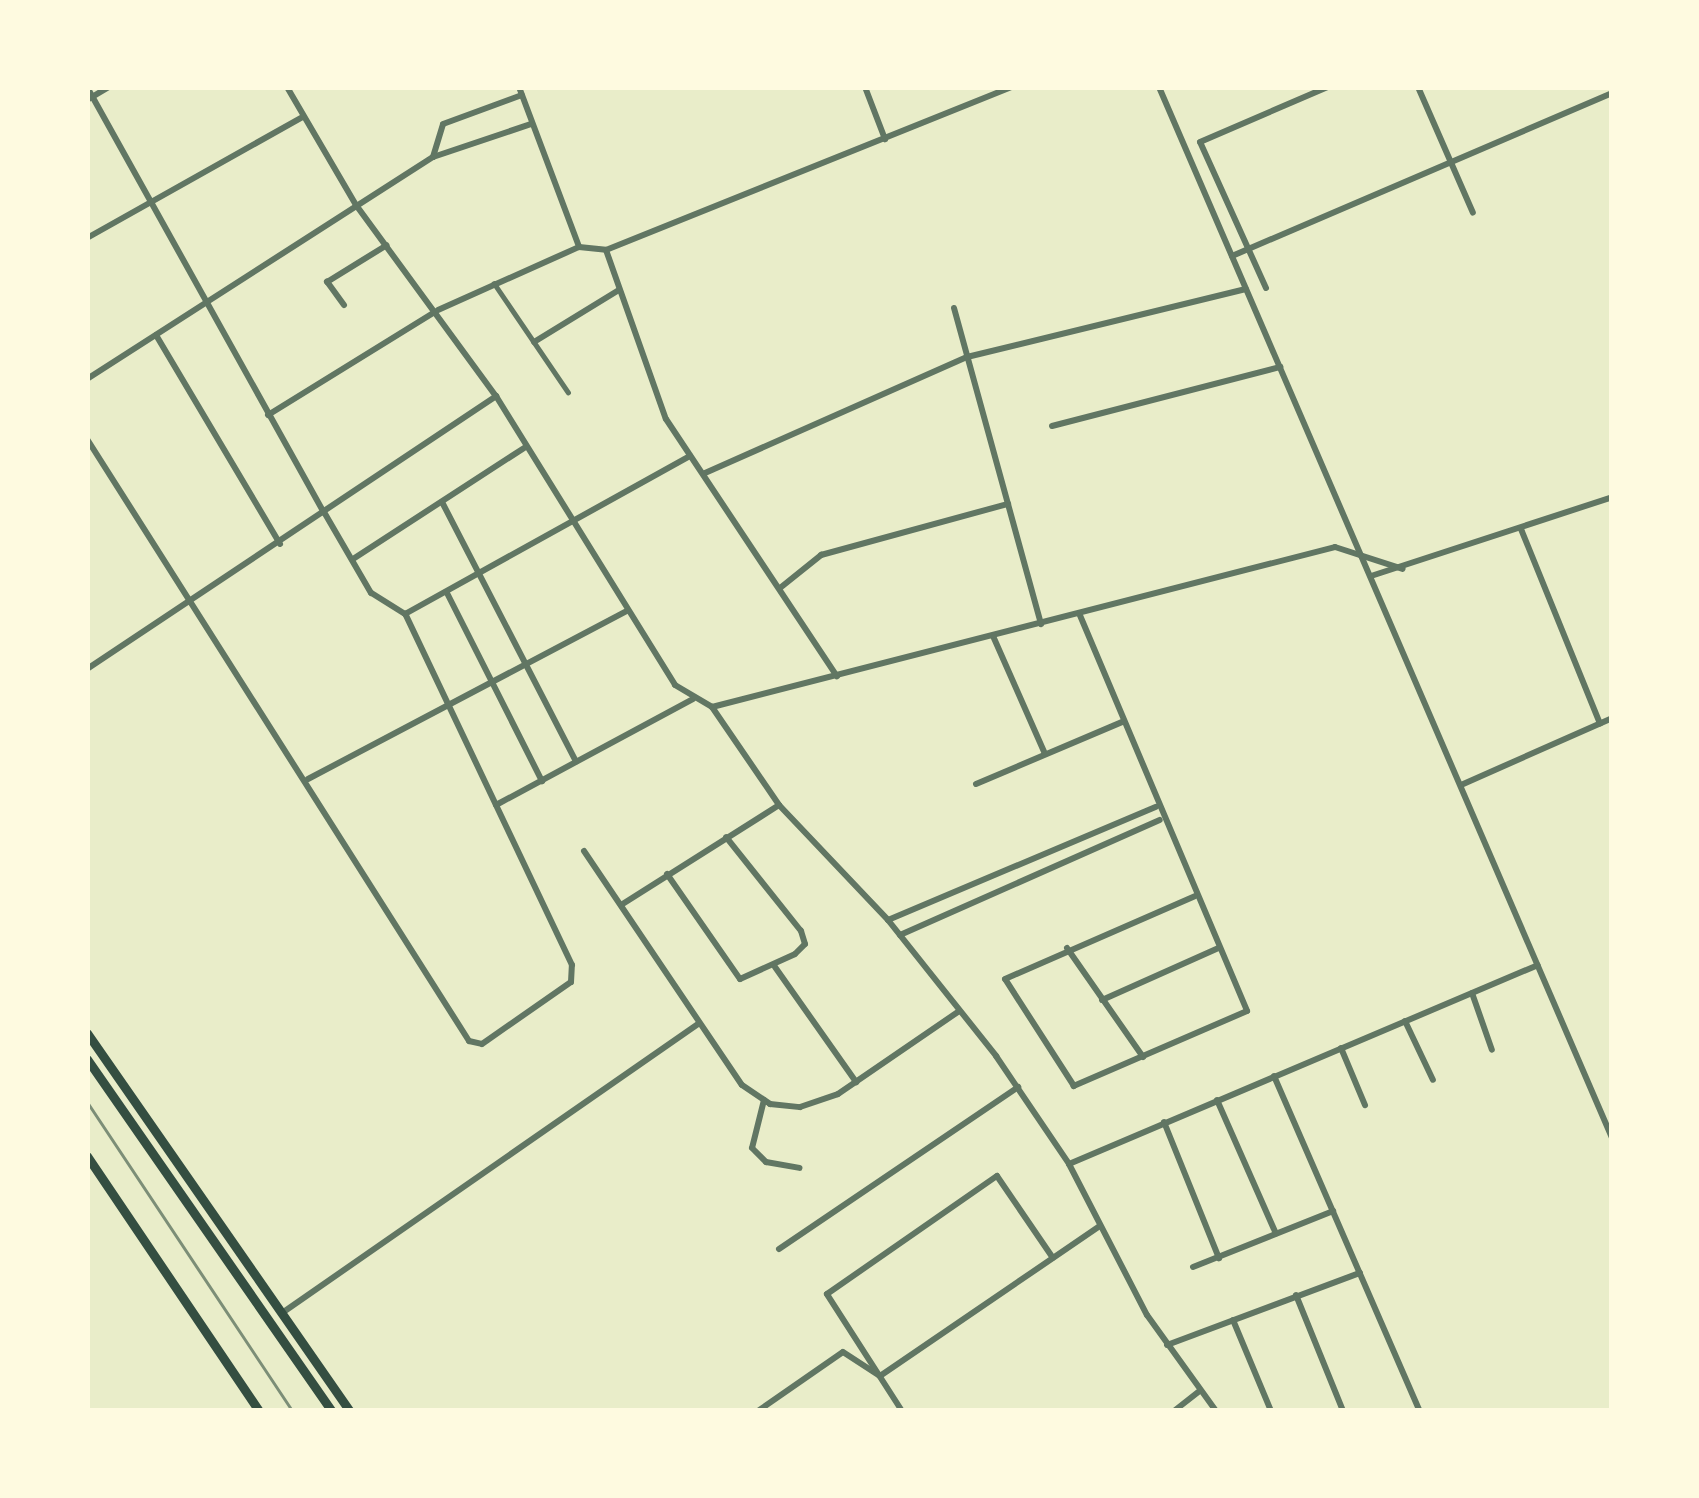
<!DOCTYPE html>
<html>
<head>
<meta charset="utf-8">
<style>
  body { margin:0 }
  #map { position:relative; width:1699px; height:1498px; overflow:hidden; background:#e9edc9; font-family:"Asap Condensed",sans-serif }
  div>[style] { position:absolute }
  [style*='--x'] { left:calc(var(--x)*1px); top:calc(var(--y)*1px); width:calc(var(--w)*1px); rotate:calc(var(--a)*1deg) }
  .stream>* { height:3px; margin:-1.5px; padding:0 1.5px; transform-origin:1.5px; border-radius:1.5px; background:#a3b18a }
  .pedestrian>* { height:4.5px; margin:-2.25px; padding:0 2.25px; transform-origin:2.25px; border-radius:2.25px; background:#617663 }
  .minor>* { height:6px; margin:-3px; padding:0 3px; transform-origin:3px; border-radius:3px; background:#617663 }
  .tertiary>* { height:6px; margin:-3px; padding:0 3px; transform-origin:3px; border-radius:3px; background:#617663 }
  .primary>* { height:9px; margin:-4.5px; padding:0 4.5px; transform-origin:4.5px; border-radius:4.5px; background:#344e41 }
  .trunk>* { height:9px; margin:-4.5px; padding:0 4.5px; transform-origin:4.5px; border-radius:4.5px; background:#344e41 }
  .rail>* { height:3px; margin:-1.5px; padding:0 1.5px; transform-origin:1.5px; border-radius:1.5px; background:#7c8e77 }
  span { translate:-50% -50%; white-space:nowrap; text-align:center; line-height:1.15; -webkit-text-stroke:12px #fefae0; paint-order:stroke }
  .frame { position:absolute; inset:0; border:90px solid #fefae0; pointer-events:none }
</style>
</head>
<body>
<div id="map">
  <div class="stream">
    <div style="--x:1221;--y:87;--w:21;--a:0"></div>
  </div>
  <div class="pedestrian">
    <div style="--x:494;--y:283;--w:132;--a:55.8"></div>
  </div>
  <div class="minor">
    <div style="--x:87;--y:87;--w:487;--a:60.9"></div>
    <div style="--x:519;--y:87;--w:171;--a:69.4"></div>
    <div style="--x:865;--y:87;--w:56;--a:69"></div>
    <div style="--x:1418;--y:87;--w:137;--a:66.4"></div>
    <div style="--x:87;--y:100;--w:26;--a:-31"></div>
    <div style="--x:433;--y:157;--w:34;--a:-73"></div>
    <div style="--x:443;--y:124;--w:84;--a:-20.2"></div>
    <div style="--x:87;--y:238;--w:248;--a:-29.3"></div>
    <div style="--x:606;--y:250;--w:179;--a:70.5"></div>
    <div style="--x:666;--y:419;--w:309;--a:56.4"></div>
    <div style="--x:1232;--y:256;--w:413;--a:-23.2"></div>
    <div style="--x:1266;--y:288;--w:160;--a:-114.3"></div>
    <div style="--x:1200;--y:142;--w:139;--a:-23.3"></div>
    <div style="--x:344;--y:305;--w:29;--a:-126"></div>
    <div style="--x:327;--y:282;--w:70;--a:-31.7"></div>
    <div style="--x:954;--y:308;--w:328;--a:74.6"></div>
    <div style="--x:156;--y:335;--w:243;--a:59.3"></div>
    <div style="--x:534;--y:342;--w:100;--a:-31.5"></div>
    <div style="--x:87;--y:379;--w:411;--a:-32.7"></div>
    <div style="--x:433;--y:157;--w:103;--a:-18.6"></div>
    <div style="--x:268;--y:415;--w:196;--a:-31.7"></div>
    <div style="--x:1052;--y:426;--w:236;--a:-14.5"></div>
    <div style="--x:705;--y:473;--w:287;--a:-23.9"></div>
    <div style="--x:967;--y:357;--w:287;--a:-13.7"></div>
    <div style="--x:442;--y:502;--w:292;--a:62.7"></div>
    <div style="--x:1521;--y:529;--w:210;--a:67.9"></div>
    <div style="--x:780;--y:588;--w:53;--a:-38.8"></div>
    <div style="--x:821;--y:555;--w:194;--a:-15.3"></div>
    <div style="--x:447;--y:593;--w:211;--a:63.2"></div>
    <div style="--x:1079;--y:613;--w:432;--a:67.1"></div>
    <div style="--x:1247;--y:1011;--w:189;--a:156.6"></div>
    <div style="--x:1074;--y:1086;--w:127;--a:-122.8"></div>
    <div style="--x:1005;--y:979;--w:207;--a:-23.6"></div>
    <div style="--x:405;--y:614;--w:326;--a:-29"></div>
    <div style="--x:993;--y:636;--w:129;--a:66.2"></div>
    <div style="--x:308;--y:779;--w:360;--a:-27.8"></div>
    <div style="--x:976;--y:784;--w:159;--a:-23"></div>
    <div style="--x:1461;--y:785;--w:165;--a:-23.9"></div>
    <div style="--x:496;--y:805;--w:224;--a:-28.3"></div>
    <div style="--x:584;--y:851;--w:282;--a:56"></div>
    <div style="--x:742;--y:1085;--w:34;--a:34"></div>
    <div style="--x:770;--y:1104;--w:30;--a:6"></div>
    <div style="--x:800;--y:1107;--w:40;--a:-18.9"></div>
    <div style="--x:838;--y:1094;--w:147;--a:-34.4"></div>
    <div style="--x:667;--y:874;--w:128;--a:55.2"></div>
    <div style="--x:740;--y:979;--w:60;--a:-24.4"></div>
    <div style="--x:795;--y:954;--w:14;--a:-45"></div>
    <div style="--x:805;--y:944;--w:14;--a:-107"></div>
    <div style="--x:801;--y:931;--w:120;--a:-128.6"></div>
    <div style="--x:621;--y:905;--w:187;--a:-32.3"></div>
    <div style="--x:888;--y:920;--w:291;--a:-22.9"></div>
    <div style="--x:900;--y:935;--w:284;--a:-23.9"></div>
    <div style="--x:1067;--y:948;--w:133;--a:55.1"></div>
    <div style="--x:775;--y:967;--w:141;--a:54.8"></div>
    <div style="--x:1472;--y:993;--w:60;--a:70.7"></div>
    <div style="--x:1102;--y:1000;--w:127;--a:-24.1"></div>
    <div style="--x:1405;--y:1021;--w:65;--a:64.6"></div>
    <div style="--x:1341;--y:1048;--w:62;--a:67.2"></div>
    <div style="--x:1274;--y:1076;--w:365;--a:66.5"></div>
    <div style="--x:764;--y:1100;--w:49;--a:104"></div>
    <div style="--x:752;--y:1148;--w:20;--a:45"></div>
    <div style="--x:766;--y:1162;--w:34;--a:10"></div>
    <div style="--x:1217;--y:1100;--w:146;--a:66.2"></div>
    <div style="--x:1164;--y:1122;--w:147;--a:68"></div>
    <div style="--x:1069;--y:1164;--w:509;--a:-22.99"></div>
    <div style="--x:779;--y:1249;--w:289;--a:-34.1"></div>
    <div style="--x:1193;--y:1267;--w:151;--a:-21.8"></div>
    <div style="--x:1296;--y:1295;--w:125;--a:67.9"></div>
    <div style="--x:282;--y:1313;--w:507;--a:-34.79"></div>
    <div style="--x:1233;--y:1320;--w:99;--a:67.3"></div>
    <div style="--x:1167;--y:1345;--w:206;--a:-20.5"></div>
    <div style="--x:758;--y:1411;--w:103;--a:-34.8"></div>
    <div style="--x:843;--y:1352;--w:44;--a:33"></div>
    <div style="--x:880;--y:1376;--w:266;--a:-34.3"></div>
    <div style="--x:902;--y:1411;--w:139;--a:-122.7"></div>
    <div style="--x:827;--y:1294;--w:207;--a:-34.8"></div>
    <div style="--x:997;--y:1176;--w:99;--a:55.7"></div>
    <div style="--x:1174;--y:1411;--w:33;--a:-38"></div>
  </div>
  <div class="tertiary">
    <div style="--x:287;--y:87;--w:137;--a:59.7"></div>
    <div style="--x:356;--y:205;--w:237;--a:53.8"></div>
    <div style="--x:496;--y:396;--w:340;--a:58.2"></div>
    <div style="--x:675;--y:685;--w:43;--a:30.7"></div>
    <div style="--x:712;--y:707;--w:119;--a:55.6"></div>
    <div style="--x:779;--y:805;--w:158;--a:46.5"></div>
    <div style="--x:888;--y:920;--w:174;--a:51.5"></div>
    <div style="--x:996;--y:1056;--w:130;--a:55.9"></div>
    <div style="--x:1069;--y:1164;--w:170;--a:62.7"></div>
    <div style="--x:1147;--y:1315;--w:118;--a:54.3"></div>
    <div style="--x:1159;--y:87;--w:1144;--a:66.68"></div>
    <div style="--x:438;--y:310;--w:154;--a:-24.1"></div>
    <div style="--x:579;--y:247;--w:27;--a:6"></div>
    <div style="--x:606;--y:250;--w:437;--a:-21.9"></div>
    <div style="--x:87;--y:439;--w:713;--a:57.6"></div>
    <div style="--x:469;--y:1041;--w:13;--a:13"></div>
    <div style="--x:482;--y:1044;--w:108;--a:-34.9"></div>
    <div style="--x:571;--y:982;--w:17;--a:-87"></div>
    <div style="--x:572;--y:965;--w:389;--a:-115.4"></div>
    <div style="--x:405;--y:614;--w:40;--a:-148"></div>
    <div style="--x:371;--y:593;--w:94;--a:-120.1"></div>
    <div style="--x:353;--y:559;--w:204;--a:-33"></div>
    <div style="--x:1371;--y:576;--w:254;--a:-18.1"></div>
    <div style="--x:87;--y:669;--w:492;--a:-33.7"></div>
    <div style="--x:712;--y:707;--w:643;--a:-14.4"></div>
    <div style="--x:1335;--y:547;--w:71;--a:17.9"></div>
  </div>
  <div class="primary">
    <div style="--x:87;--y:1059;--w:429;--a:55.2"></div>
  </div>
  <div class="trunk">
    <div style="--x:87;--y:1033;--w:460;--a:55.2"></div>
    <div style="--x:87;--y:1156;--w:308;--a:56"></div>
  </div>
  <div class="rail">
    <div style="--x:87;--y:1102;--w:371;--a:56.4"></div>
  </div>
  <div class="frame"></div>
</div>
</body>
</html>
